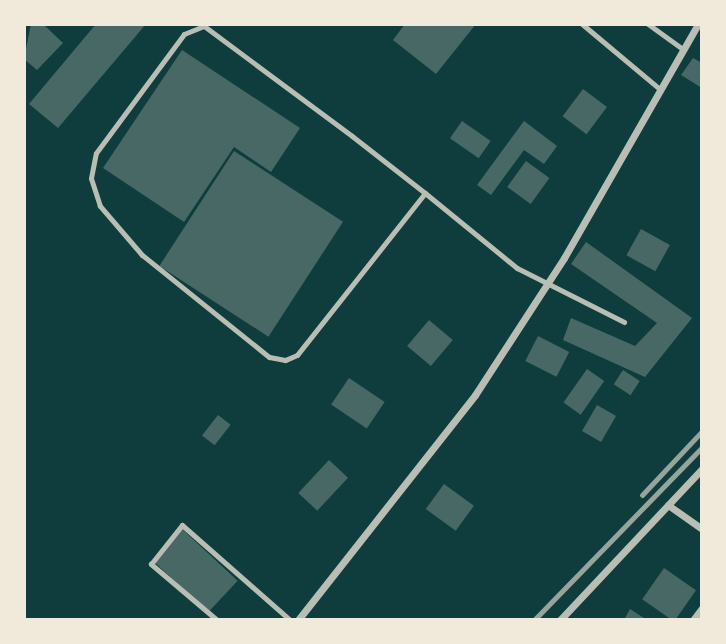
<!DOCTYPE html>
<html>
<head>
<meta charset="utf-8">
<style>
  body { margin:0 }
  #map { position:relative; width:726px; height:644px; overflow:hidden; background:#0f3d3e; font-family:"Alegreya Sans",sans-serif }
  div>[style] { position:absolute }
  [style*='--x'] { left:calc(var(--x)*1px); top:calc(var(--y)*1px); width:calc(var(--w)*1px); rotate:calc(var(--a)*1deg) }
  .building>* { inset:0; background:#486865; transform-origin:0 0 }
  .service>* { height:5px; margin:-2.5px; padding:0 2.5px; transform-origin:2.5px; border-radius:2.5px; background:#b8beb3 }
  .minor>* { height:7px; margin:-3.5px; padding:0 3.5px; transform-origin:3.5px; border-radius:3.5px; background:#b8beb3 }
  .rail>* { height:5px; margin:-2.5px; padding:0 2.5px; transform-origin:2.5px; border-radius:2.5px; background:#97a49c }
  span { translate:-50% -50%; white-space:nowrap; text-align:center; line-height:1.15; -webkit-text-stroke:7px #f1e9da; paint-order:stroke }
  .frame { position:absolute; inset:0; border:26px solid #f1e9da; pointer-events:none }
</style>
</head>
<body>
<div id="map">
  <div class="building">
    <div style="clip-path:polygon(31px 24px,43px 24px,63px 43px,37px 70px,24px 59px)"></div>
    <div style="clip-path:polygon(96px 24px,146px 24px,58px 128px,29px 104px)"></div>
    <div style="clip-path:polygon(405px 24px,476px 24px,436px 74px,393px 40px)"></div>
    <div style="clip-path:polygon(182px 50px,300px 128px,271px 172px,234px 147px,184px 222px,103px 168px)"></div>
    <div style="clip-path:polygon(693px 58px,702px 63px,702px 88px,681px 75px)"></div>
    <div style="left:583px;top:89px;width:30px;height:34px;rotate:37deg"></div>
    <div style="left:462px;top:121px;width:35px;height:21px;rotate:35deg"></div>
    <div style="clip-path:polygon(524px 121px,557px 146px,544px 164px,524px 150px,491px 195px,477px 185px)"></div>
    <div style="left:234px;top:151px;width:130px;height:137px;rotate:33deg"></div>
    <div style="left:526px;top:161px;width:29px;height:32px;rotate:36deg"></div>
    <div style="left:641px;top:229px;width:33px;height:30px;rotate:29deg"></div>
    <div style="clip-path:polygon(586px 242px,692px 318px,645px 377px,563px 340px,571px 318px,635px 346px,657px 323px,571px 264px)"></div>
    <div style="left:429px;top:320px;width:31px;height:34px;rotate:40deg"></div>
    <div style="left:538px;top:336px;width:35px;height:28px;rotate:27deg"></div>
    <div style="left:587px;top:369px;width:21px;height:41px;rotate:35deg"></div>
    <div style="left:623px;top:370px;width:20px;height:17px;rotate:33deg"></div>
    <div style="left:349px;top:378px;width:43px;height:32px;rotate:34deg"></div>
    <div style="left:597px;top:405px;width:22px;height:30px;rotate:30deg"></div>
    <div style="left:218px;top:415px;width:16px;height:26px;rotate:38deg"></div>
    <div style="left:329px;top:460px;width:26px;height:45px;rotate:43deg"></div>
    <div style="left:444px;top:484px;width:37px;height:31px;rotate:36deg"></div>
    <div style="left:182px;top:529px;width:76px;height:43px;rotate:43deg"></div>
    <div style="left:664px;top:568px;width:39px;height:38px;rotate:35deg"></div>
    <div style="clip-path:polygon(630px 609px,647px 620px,624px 620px)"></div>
  </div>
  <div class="service">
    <div style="--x:582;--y:24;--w:103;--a:39.9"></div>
    <div style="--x:648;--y:24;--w:44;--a:35.8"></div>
    <div style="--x:425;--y:193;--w:206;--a:128.3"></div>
    <div style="--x:297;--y:355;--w:13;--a:157"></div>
    <div style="--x:285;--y:360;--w:16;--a:-169"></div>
    <div style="--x:269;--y:357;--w:163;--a:-141.2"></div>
    <div style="--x:142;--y:255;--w:65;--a:-130.6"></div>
    <div style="--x:100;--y:206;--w:29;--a:-108"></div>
    <div style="--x:91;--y:178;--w:25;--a:-79"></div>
    <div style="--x:96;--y:153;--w:148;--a:-53.5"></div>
    <div style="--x:184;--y:34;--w:22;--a:-22"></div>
    <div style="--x:204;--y:26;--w:184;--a:36.6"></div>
    <div style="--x:352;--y:136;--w:93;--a:38"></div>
    <div style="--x:425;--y:193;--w:119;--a:39.2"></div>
    <div style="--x:517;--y:268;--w:120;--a:26.8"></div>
    <div style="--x:217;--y:620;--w:87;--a:-139.7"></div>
    <div style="--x:151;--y:564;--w:50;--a:-51.5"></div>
    <div style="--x:182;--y:525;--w:144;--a:41.3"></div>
  </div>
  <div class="minor">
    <div style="--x:668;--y:505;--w:42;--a:35.2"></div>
    <div style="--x:298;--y:620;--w:286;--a:-51.8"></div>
    <div style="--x:475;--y:395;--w:163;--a:-57"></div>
    <div style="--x:564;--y:258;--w:270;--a:-60.2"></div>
    <div style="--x:560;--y:620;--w:207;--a:-46.8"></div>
    <div style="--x:693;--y:620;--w:15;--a:-53"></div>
  </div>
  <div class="rail">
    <div style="--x:642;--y:495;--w:88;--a:-46.8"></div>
    <div style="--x:534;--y:620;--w:241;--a:-45.8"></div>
  </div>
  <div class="frame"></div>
</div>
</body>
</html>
